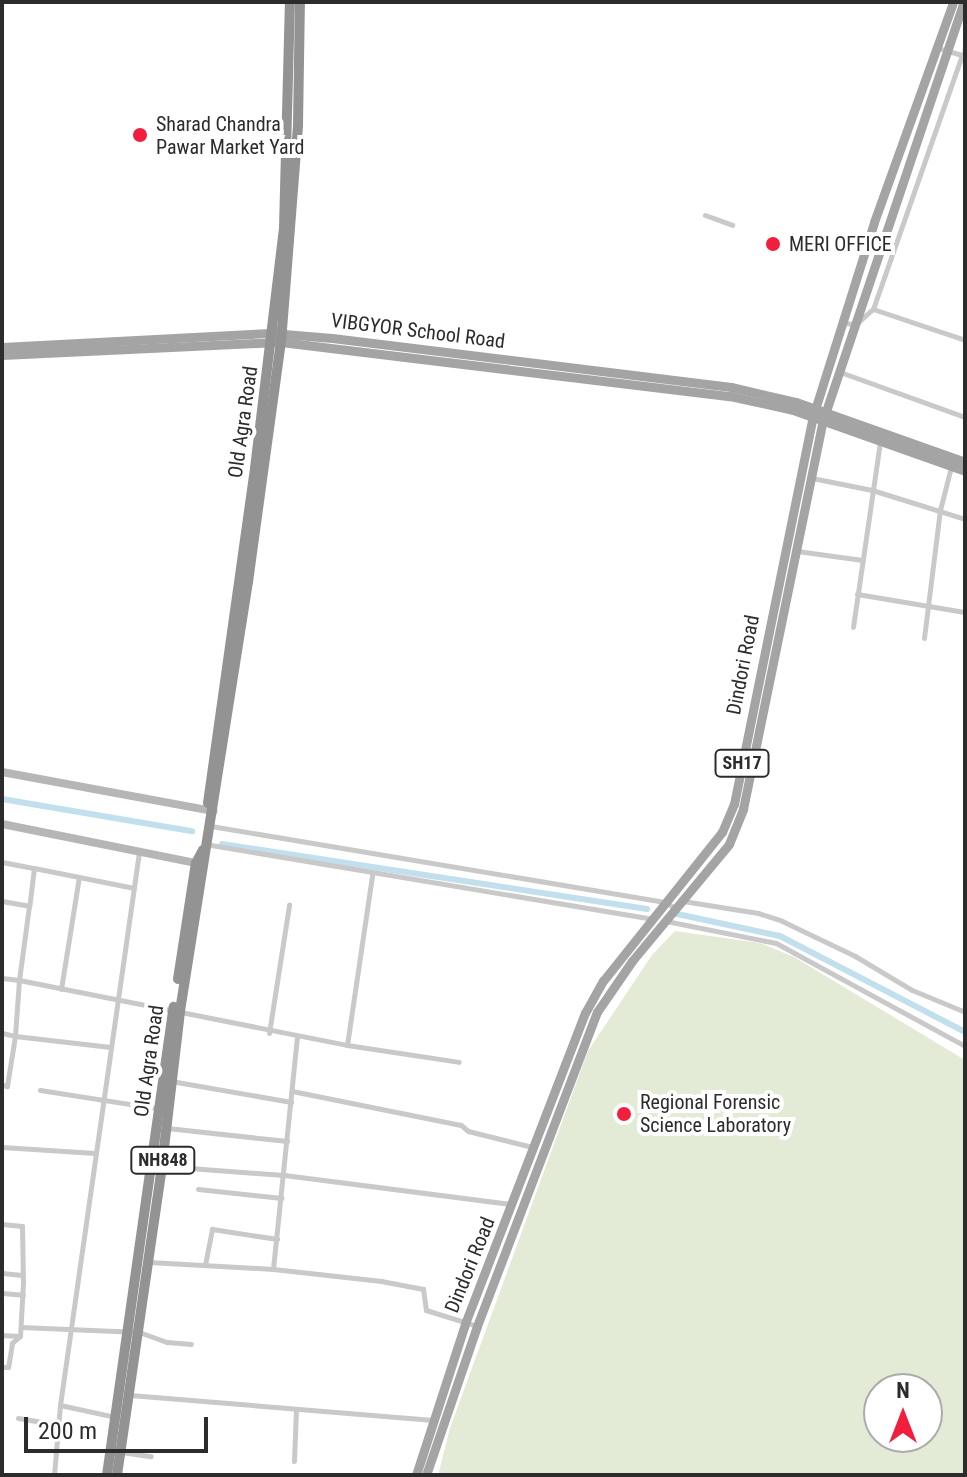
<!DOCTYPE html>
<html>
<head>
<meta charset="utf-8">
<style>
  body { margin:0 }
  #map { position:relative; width:967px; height:1477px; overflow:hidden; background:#fff; font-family:"Roboto Condensed",sans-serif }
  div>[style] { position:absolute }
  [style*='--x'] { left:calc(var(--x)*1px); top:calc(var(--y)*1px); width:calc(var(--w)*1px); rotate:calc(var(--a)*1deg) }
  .green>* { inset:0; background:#e3ebd7 }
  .canal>* { height:6px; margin:-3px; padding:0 3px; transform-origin:3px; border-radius:3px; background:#c1dfed }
  .street>* { height:5px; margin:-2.5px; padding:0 2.5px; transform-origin:2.5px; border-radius:2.5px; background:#c9c9c9 }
  .secondary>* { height:8px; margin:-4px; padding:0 4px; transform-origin:4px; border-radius:4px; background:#b6b6b6 }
  .primary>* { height:9px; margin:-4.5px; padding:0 4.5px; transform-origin:4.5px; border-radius:4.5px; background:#a4a4a4 }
  .highway>* { height:10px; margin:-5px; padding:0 5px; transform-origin:5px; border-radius:5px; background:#939393 }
  .dots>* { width:22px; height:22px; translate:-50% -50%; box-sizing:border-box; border:4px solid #fff; border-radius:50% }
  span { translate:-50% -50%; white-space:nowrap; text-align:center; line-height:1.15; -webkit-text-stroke:8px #fff; paint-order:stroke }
  .shield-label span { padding:2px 6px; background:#fff; border:2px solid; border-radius:6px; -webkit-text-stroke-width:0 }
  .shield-label { font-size:18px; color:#2c2c2c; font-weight:700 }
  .poi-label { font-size:20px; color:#2c2c2c }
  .left { translate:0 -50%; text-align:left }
  .street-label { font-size:20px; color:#2c2c2c }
  .frame { position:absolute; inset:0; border:4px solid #2c2c2c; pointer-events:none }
  .north { position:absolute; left:863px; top:1373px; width:80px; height:80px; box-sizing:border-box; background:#fff; border:2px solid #ababab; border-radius:50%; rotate:0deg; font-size:22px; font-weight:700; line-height:32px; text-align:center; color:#2c2c2c }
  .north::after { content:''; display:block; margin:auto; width:28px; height:36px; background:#f11f3d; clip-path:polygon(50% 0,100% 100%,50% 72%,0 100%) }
  .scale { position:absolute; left:24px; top:1417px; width:184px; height:36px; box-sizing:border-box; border:4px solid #2c2c2c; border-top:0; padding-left:10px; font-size:24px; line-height:28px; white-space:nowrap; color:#2c2c2c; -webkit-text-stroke:6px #fff; paint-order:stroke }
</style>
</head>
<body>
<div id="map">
  <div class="green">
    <div style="clip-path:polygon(evenodd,675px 931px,760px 943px,794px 957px,965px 1060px,965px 1475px,438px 1475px,450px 1428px,588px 1051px,652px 955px,675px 931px,879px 1389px,927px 1389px,927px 1437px,879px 1437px,879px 1389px)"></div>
  </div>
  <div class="canal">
    <div style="--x:2;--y:799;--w:193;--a:9.6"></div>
    <div style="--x:222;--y:844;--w:430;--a:8.7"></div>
    <div style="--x:677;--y:914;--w:105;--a:12.1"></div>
    <div style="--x:780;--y:936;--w:208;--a:27.4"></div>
  </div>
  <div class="street">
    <div style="--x:964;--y:56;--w:10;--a:-84"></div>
    <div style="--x:705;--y:215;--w:29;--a:20"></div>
    <div style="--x:873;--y:309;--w:97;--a:18.6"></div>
    <div style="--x:843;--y:322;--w:12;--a:14"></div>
    <div style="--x:855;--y:325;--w:24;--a:-42"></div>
    <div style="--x:873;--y:309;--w:269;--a:-70.7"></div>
    <div style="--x:962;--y:55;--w:25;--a:-164"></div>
    <div style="--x:840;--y:372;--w:133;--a:19.8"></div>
    <div style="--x:812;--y:478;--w:61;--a:11.3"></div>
    <div style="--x:872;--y:490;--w:97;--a:17.3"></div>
    <div style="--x:797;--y:551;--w:66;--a:7.9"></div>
    <div style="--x:857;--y:594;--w:109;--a:9.5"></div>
    <div style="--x:853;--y:627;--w:188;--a:-81.7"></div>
    <div style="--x:924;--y:638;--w:129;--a:-82.9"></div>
    <div style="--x:940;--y:510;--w:44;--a:-75.7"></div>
    <div style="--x:211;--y:826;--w:460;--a:9.5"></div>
    <div style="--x:665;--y:902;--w:13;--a:32"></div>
    <div style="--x:205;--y:844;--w:453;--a:9.5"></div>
    <div style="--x:2;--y:862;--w:33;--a:11"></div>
    <div style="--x:34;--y:868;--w:38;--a:97"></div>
    <div style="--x:34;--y:868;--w:102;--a:11.3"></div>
    <div style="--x:2;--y:901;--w:27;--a:10"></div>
    <div style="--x:29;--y:906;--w:75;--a:97.7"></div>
    <div style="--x:19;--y:980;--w:334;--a:11.2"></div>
    <div style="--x:347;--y:1045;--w:172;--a:-81.6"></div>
    <div style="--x:683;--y:901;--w:76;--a:9.1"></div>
    <div style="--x:758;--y:913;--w:25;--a:18"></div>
    <div style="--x:782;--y:921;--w:81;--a:25.6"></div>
    <div style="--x:855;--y:956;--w:66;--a:30.8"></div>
    <div style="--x:912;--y:990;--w:57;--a:22.5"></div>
    <div style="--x:666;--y:921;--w:112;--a:11.3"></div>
    <div style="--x:776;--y:943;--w:215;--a:28.6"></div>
    <div style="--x:2;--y:978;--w:17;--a:7"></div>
    <div style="--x:19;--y:980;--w:56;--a:94.1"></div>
    <div style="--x:15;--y:1036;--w:96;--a:6.6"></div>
    <div style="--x:61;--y:989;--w:113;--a:-80.9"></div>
    <div style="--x:2;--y:1033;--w:13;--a:13"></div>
    <div style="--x:15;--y:1036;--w:51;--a:99.1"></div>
    <div style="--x:7;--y:1086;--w:5;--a:-169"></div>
    <div style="--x:269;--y:1033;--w:130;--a:-81.1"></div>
    <div style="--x:347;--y:1045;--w:113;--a:8.6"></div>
    <div style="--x:171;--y:1081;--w:122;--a:9.9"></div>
    <div style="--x:40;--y:1090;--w:122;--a:8.9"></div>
    <div style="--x:292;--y:1091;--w:172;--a:11.4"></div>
    <div style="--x:461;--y:1125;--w:9;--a:41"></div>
    <div style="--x:468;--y:1131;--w:66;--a:14"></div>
    <div style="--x:167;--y:1128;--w:121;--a:6.2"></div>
    <div style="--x:2;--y:1147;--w:93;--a:3.7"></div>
    <div style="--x:163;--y:1166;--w:121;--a:4.3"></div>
    <div style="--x:284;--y:1175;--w:229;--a:7.3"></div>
    <div style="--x:198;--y:1189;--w:84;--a:6.1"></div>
    <div style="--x:2;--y:1224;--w:20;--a:6"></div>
    <div style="--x:22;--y:1226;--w:57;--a:89"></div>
    <div style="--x:23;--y:1283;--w:53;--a:93.2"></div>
    <div style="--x:20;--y:1336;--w:11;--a:139"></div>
    <div style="--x:12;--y:1343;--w:24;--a:99"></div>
    <div style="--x:8;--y:1367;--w:6;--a:180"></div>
    <div style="--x:149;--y:1262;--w:124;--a:3.2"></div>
    <div style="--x:273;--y:1269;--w:109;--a:6.3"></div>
    <div style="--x:381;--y:1281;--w:43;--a:10.8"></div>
    <div style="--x:423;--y:1289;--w:21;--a:82"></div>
    <div style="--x:426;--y:1310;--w:53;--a:17.4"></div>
    <div style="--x:205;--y:1265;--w:37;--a:-79"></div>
    <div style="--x:212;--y:1229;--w:66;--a:8.7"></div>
    <div style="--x:273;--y:1269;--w:232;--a:-84.1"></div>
    <div style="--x:2;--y:1273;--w:20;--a:6"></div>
    <div style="--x:2;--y:1293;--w:21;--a:5"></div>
    <div style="--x:21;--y:1327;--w:118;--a:2.4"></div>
    <div style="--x:139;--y:1332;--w:30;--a:20"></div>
    <div style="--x:167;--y:1342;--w:24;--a:5"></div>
    <div style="--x:2;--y:1335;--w:17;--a:3"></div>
    <div style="--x:130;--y:1395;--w:307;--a:4.7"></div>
    <div style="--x:60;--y:1405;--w:559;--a:-81.87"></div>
    <div style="--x:18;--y:1418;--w:42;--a:9.7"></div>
    <div style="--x:121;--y:1452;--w:30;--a:8"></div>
    <div style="--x:294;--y:1461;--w:52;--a:-87.8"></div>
    <div style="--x:54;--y:1475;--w:70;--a:-85.1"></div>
    <div style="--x:60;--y:1405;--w:56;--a:12.3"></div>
  </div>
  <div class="secondary">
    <div style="--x:2;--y:772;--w:215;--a:10.5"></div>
    <div style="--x:2;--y:824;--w:202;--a:11.4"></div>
  </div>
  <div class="primary">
    <div style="--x:2;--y:347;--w:270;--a:-3"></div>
    <div style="--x:272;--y:333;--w:60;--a:4.8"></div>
    <div style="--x:332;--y:338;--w:402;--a:7"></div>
    <div style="--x:731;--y:387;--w:67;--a:13"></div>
    <div style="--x:796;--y:402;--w:179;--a:19.5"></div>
    <div style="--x:2;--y:355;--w:279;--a:-2.7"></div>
    <div style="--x:281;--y:342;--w:452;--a:6.9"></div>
    <div style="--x:730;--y:396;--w:65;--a:12.5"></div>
    <div style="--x:793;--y:410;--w:182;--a:19.5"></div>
    <div style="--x:416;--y:1475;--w:162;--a:-72"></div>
    <div style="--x:466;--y:1321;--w:330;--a:-68.9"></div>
    <div style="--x:585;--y:1013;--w:37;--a:-61"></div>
    <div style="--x:603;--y:981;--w:191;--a:-51.4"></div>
    <div style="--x:722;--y:832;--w:30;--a:-67"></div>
    <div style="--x:734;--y:804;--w:396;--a:-78.5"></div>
    <div style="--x:813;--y:416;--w:203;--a:-72.5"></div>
    <div style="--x:874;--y:222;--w:234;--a:-70.2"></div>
    <div style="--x:426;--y:1475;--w:157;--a:-71.1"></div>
    <div style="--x:477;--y:1326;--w:336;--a:-69.1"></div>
    <div style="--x:597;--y:1012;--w:62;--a:-55.5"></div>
    <div style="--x:632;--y:961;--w:152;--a:-50.3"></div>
    <div style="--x:729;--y:844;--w:38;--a:-68"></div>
    <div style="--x:743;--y:809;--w:397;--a:-78.4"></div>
    <div style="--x:823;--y:420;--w:441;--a:-71.4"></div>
  </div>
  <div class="highway">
    <div style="--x:208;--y:803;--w:338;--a:-82"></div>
    <div style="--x:255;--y:468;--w:242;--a:-83.1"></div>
    <div style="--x:284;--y:228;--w:226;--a:-88.5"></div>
    <div style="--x:178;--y:979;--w:117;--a:-81.2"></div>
    <div style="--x:196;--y:863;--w:15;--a:-62"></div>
    <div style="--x:107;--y:1475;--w:473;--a:-81.9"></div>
    <div style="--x:117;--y:1475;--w:313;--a:-81.7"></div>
    <div style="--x:162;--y:1165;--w:155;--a:-83.3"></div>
    <div style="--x:180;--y:1011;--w:434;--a:-81"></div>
    <div style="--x:248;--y:582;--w:242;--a:-82.2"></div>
    <div style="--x:281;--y:342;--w:218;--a:-85.5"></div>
    <div style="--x:298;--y:125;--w:123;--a:-89.1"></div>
  </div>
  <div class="dots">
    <div style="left:140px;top:135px;background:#f11f3d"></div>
    <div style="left:773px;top:244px;background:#f11f3d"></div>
    <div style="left:624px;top:1114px;background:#f11f3d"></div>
  </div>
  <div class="shield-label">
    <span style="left:742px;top:763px">SH17</span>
    <span style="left:163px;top:1160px">NH848</span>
  </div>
  <div class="poi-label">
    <span class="left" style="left:156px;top:136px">Sharad Chandra<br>Pawar Market Yard</span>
    <span class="left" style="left:789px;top:244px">MERI OFFICE</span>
    <span class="left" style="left:640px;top:1114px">Regional Forensic<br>Science Laboratory</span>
  </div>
  <div class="street-label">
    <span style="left:418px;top:331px;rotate:7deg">VIBGYOR School Road</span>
    <span style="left:243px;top:422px;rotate:-82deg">Old Agra Road</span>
    <span style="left:743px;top:665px;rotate:-79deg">Dindori Road</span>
    <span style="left:149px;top:1061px;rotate:-82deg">Old Agra Road</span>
    <span style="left:470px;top:1265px;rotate:-68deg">Dindori Road</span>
  </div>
  <div class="frame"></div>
  <div class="north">N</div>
  <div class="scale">200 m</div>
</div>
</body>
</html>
